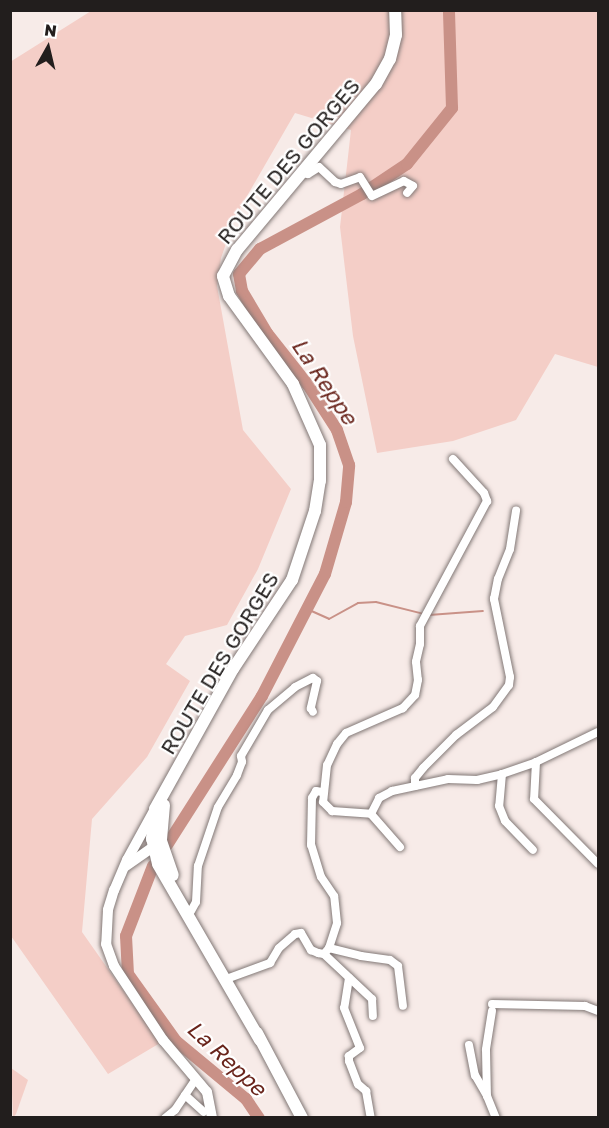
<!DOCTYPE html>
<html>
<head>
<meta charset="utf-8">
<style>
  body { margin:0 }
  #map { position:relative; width:609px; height:1128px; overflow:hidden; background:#f7ebe8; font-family:"Golos Text",sans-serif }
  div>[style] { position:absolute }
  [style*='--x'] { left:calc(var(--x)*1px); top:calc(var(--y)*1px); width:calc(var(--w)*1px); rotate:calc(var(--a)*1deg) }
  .green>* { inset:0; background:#f4cec7 }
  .stream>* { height:2px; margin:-1px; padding:0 1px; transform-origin:1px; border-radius:1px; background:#c99187 }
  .river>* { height:12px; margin:-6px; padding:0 6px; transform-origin:6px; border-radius:6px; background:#c99187 }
  .roads { filter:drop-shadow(0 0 2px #827876) drop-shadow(0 0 2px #827876) }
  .street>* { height:8px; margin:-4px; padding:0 4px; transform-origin:4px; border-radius:4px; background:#fff }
  .secondary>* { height:10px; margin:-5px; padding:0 5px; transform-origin:5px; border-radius:5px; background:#fff }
  .primary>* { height:12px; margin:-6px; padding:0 6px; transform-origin:6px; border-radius:6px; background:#fff }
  span { translate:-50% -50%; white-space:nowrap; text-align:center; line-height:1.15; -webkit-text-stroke:4.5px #fff; paint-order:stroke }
  .street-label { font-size:21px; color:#221e1d }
  .water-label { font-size:22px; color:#69241b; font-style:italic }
  .frame { position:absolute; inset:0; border:12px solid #221e1d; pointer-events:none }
  .north { position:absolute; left:18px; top:18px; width:60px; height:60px; -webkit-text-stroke:4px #fff; paint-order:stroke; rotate:8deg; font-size:16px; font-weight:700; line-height:24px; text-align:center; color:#221e1d }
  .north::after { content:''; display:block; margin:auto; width:21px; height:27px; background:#221e1d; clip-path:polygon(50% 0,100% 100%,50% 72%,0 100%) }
</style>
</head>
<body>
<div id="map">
  <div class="green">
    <div style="clip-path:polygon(91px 11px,598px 11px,598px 367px,555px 354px,516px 420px,453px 441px,377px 453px,353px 336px,340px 227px,351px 130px,295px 113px,236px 215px,221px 258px,217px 286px,243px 430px,291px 489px,258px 569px,227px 625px,185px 636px,166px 664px,190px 681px,147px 757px,92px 819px,82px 932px,160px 1043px,108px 1074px,11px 936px,10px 62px)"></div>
    <div style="clip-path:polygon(11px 1068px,28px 1080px,16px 1114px,13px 1118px)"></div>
  </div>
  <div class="stream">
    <div style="--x:307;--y:609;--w:24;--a:24"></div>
    <div style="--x:329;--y:619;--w:33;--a:-29"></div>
    <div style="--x:358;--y:603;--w:18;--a:-3"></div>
    <div style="--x:376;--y:602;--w:49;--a:14"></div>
    <div style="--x:429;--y:615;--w:54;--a:-4.2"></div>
  </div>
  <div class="river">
    <div style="--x:167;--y:845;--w:177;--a:-57.5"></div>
    <div style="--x:262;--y:696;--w:137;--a:-62.7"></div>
    <div style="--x:325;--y:574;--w:75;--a:-73.7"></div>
    <div style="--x:346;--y:502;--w:37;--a:-85"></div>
    <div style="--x:349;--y:465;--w:37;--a:-109"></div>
    <div style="--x:337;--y:430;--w:54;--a:-122.8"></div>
    <div style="--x:308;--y:385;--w:66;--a:-128.3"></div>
    <div style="--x:267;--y:333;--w:49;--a:-120.8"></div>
    <div style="--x:242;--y:291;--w:17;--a:-100"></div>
    <div style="--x:239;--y:274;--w:33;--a:-50"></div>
    <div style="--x:260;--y:249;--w:116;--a:-28.3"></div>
    <div style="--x:362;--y:194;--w:54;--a:-33.7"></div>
    <div style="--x:407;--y:164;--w:72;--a:-51.2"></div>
    <div style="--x:452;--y:108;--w:98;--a:-91.8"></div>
    <div style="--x:153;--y:866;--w:75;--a:111.1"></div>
    <div style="--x:126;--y:936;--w:38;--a:87"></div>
    <div style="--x:128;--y:974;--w:82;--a:54.4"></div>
    <div style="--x:176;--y:1041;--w:91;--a:39.6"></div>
    <div style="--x:246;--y:1099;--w:23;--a:56"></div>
  </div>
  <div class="roads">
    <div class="street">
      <div style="--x:302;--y:173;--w:6;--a:9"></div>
      <div style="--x:308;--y:174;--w:13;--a:-32"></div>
      <div style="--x:319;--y:167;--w:22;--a:43"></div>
      <div style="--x:335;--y:182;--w:6;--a:18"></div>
      <div style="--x:341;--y:184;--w:20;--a:-20"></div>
      <div style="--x:360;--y:177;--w:22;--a:58"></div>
      <div style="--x:372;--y:196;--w:35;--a:-25"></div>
      <div style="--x:404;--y:181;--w:10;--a:29"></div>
      <div style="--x:413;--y:186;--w:9;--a:131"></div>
      <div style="--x:453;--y:459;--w:46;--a:47.6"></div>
      <div style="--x:484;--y:493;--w:9;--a:69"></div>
      <div style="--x:487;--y:501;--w:142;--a:118.2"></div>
      <div style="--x:420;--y:626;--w:18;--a:90"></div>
      <div style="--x:420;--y:644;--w:18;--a:103"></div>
      <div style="--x:416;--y:662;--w:18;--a:84"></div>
      <div style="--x:418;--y:680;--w:15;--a:101"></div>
      <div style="--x:415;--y:695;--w:18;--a:133"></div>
      <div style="--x:403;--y:708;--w:62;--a:156.3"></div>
      <div style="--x:346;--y:733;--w:14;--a:129"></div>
      <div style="--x:337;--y:744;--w:23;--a:115"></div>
      <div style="--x:327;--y:765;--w:37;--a:96"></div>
      <div style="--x:323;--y:802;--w:13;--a:45"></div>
      <div style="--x:332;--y:811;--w:39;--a:4"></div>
      <div style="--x:371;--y:814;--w:18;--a:-63"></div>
      <div style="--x:379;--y:798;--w:15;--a:-28"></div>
      <div style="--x:392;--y:791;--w:57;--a:-12.1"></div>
      <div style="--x:448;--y:779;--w:29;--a:2"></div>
      <div style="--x:477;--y:780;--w:26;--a:-13"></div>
      <div style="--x:502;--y:774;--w:36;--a:-19"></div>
      <div style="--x:536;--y:762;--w:69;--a:-25.8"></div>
      <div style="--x:536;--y:762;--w:37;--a:93"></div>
      <div style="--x:534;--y:799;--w:91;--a:45.4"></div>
      <div style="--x:502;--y:774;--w:32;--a:95"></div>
      <div style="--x:499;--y:806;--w:16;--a:68"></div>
      <div style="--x:505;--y:821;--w:40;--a:46"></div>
      <div style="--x:415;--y:786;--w:8;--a:-90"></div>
      <div style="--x:415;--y:778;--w:13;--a:-51"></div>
      <div style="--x:423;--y:768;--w:47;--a:-45"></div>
      <div style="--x:456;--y:735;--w:46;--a:-37.1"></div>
      <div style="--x:493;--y:707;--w:27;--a:-54"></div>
      <div style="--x:509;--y:685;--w:8;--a:-83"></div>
      <div style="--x:510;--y:677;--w:80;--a:-101.6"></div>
      <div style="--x:494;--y:599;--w:20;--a:-79"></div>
      <div style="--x:498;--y:579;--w:32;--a:-68"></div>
      <div style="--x:510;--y:549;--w:39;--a:-81"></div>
      <div style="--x:371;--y:814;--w:44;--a:48.7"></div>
      <div style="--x:191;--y:911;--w:10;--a:-61"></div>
      <div style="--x:196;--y:902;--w:36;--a:-87"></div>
      <div style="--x:198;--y:866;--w:62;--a:-71.3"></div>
      <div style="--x:218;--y:807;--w:37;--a:-59"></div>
      <div style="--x:237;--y:775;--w:14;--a:-69"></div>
      <div style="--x:242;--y:762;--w:6;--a:-99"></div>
      <div style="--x:241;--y:756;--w:53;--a:-59.6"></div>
      <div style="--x:268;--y:710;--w:35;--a:-40"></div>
      <div style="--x:295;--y:687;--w:20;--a:-27"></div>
      <div style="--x:313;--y:678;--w:5;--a:37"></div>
      <div style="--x:317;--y:681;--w:28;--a:103"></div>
      <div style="--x:311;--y:708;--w:4;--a:63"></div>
      <div style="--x:329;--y:948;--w:33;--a:14"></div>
      <div style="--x:361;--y:956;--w:29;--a:8"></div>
      <div style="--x:390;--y:960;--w:10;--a:37"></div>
      <div style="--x:398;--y:966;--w:40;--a:82.9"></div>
      <div style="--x:324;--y:954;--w:66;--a:43.2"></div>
      <div style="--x:372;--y:999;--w:17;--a:87"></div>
      <div style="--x:229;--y:978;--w:44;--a:-20.1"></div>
      <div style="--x:270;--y:963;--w:17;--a:-59"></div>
      <div style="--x:279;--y:948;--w:21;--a:-41"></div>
      <div style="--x:295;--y:934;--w:6;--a:-9"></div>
      <div style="--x:301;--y:933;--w:20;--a:60"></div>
      <div style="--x:311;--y:950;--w:8;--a:23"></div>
      <div style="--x:318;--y:953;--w:6;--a:9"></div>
      <div style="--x:324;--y:954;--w:8;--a:-50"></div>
      <div style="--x:329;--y:948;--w:26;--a:-72"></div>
      <div style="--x:337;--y:923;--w:27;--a:-96"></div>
      <div style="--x:334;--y:896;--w:23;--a:-124"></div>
      <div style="--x:321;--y:877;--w:34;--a:-107"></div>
      <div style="--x:311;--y:845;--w:47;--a:-88.8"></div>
      <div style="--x:312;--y:798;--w:8;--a:-60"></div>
      <div style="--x:316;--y:791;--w:6;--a:9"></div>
      <div style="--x:349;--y:978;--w:30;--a:99"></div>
      <div style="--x:344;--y:1008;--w:43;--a:68.2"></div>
      <div style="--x:360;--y:1048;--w:14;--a:144"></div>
      <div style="--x:349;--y:1056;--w:5;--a:90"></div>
      <div style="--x:349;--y:1061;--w:25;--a:69"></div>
      <div style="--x:358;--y:1084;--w:11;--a:41"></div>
      <div style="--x:366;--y:1091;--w:27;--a:80"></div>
      <div style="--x:492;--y:1004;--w:93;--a:1.2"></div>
      <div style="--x:585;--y:1006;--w:14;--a:21"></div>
      <div style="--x:492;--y:1011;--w:39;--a:99"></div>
      <div style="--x:486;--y:1050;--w:46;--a:88.8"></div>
      <div style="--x:487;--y:1096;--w:24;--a:68"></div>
      <div style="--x:469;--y:1045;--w:31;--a:79"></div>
      <div style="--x:475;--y:1075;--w:24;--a:60"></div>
      <div style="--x:185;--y:1095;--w:25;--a:42"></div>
      <div style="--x:165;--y:1118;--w:13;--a:-39"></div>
      <div style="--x:175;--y:1110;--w:37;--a:-56"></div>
    </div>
    <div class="secondary">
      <div style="--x:155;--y:809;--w:58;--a:118.8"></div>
      <div style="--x:127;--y:860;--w:33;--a:113"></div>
      <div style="--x:114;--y:890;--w:21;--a:107"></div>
      <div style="--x:108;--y:910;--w:34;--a:93"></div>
      <div style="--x:106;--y:944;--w:23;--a:70"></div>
      <div style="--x:114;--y:966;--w:89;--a:56.5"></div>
      <div style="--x:163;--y:1040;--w:68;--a:49.8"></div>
      <div style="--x:207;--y:1092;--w:26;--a:79"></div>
      <div style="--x:126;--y:866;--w:42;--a:-35.2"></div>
    </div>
    <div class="primary">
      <div style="--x:164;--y:805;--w:36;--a:95"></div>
      <div style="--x:161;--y:841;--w:36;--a:71"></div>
      <div style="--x:257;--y:1033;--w:96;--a:62.1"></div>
      <div style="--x:260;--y:1040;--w:203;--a:-120.1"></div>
      <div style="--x:158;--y:864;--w:26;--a:-103"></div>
      <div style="--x:152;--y:839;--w:30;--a:-84"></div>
      <div style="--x:155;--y:809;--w:160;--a:-60.9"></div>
      <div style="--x:233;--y:669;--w:107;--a:-56.5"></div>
      <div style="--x:292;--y:580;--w:73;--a:-71.6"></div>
      <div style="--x:315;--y:511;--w:30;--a:-81"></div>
      <div style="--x:320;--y:481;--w:36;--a:-90"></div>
      <div style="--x:320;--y:445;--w:67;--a:-113.9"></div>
      <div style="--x:293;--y:384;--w:109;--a:-126"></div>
      <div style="--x:229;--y:296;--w:21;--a:-107"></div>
      <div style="--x:223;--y:276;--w:30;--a:-62"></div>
      <div style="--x:237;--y:250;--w:217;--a:-50.1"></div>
      <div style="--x:376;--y:84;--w:29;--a:-61"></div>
      <div style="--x:390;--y:59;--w:25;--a:-76"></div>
      <div style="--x:396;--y:35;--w:25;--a:-92"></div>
    </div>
  </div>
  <div class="street-label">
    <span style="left:288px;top:161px;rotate:-50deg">ROUTE DES GORGES</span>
    <span style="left:219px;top:663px;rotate:-59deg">ROUTE DES GORGES</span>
  </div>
  <div class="water-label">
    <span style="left:325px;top:381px;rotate:56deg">La Reppe</span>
    <span style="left:227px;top:1058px;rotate:43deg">La Reppe</span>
  </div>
  <div class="frame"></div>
  <div class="north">N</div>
</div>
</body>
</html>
